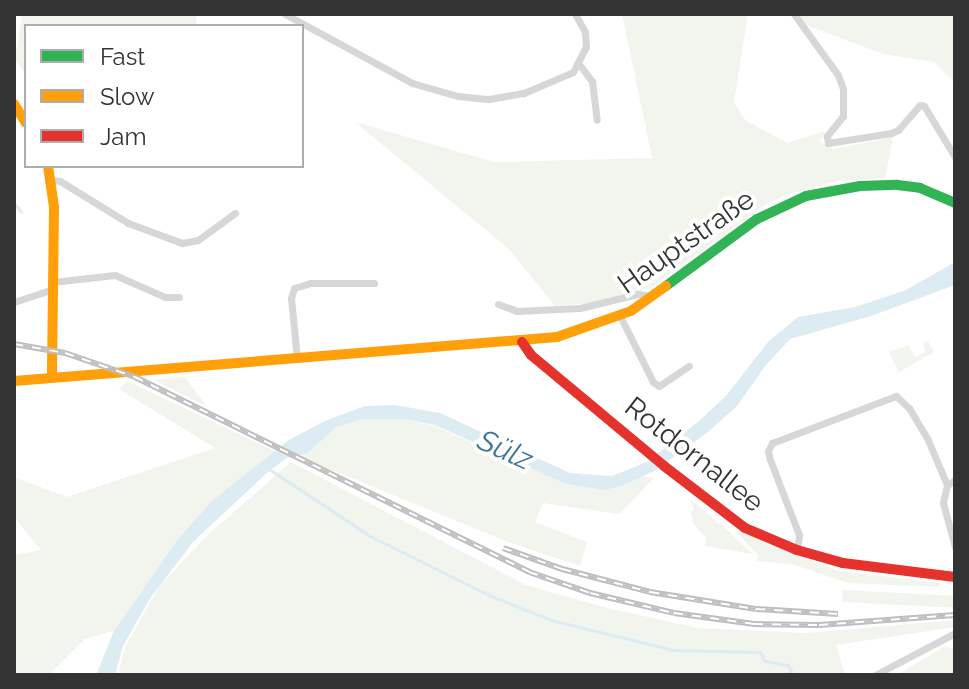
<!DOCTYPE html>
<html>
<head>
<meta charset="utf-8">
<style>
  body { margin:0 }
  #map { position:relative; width:969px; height:689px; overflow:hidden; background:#fff; font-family:Raleway,sans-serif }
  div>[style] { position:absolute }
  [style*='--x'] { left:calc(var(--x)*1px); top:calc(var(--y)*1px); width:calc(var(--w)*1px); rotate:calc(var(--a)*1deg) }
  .green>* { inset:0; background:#f1f5ed; transform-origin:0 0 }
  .water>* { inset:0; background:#ddebf3 }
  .stream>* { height:3px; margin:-1.5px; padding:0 1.5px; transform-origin:1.5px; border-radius:1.5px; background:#ddebf3 }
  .street>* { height:7px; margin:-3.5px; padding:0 3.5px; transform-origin:3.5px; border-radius:3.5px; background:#d7d7d7 }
  .fast>* { height:10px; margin:-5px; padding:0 5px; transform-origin:5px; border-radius:5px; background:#30b455 }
  .slow>* { height:10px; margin:-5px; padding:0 5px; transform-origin:5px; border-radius:5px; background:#ff9f0a }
  .jam>* { height:10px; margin:-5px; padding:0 5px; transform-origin:5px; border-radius:5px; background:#e5322d }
  .rail>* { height:6px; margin-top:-3px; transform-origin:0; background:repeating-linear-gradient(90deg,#fff 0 9px,#bebebe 0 18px); box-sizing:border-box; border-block:2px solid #bebebe }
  span { translate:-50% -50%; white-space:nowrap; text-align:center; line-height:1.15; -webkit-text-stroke:8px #fff; paint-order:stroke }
  .street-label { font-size:28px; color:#333 }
  .water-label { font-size:30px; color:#3f7597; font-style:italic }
  .frame { position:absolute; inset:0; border:16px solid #333; pointer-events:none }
  .legend { position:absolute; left:24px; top:24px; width:280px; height:144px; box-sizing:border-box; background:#fff; border:2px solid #adadad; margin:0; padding:10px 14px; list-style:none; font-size:24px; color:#333 }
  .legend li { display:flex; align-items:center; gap:16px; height:40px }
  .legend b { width:40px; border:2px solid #adadad }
</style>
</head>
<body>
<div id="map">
  <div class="green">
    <div style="clip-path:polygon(22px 14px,196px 14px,197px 26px,26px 26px,26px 74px,15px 59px)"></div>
    <div style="clip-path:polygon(622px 14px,748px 14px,734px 102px,745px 120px,787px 143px,825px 131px,820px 142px,833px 149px,893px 137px,885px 178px,838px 181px,786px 195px,763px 206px,651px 288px,599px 302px,555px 306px,509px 249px,355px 122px,494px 162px,652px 158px)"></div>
    <div style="clip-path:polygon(798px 14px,955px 14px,955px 83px,934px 62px,883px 54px,806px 25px)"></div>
    <div style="clip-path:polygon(928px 341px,934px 352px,899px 372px,889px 352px,908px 345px,915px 357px,926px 352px,923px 344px)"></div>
    <div style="clip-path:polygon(185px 377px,207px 407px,154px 380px)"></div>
    <div style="clip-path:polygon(127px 381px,275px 451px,210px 503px,178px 539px,114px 631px,85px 639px,49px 675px,14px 675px,14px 555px,41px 550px,14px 517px,14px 477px,67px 497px,215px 448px,119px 389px)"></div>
    <div style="clip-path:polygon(363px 419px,404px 419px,435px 426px,566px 484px,605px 490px,642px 476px,654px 478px,619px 514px,543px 503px,535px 522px,587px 542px,580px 566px,508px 542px,300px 457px,336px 427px)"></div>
    <div style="clip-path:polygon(291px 462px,526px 585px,611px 609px,699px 628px,806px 633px,955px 620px,955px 627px,836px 645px,845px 675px,118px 675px,125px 647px,160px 585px,209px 534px)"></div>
    <div style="clip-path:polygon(690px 499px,724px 527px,753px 554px,705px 546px,706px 538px,693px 523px,691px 512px,694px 509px)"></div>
    <div style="clip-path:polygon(734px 530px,839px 571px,940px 583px,940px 587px,848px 583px,792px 564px,757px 561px,758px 555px)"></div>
    <div style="left:843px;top:590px;width:112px;height:12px;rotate:3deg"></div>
    <div style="clip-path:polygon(944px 647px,955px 649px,955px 675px,897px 675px)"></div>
  </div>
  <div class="water">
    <div style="clip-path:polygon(955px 262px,955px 285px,871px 316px,790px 339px,765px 366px,737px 406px,708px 432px,656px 470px,624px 485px,605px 490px,566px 484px,435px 425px,404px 419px,363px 419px,336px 427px,308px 453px,287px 458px,269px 471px,194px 541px,151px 597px,123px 646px,115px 675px,96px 675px,114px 631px,178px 539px,210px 503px,238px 480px,289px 440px,325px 421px,365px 406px,395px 405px,440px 413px,570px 473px,612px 476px,647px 462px,698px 422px,726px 396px,768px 342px,798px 317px,855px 307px,906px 290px)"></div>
  </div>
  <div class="stream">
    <div style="--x:14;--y:203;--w:11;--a:52"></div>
    <div style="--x:269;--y:469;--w:121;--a:33.6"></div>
    <div style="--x:370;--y:536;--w:135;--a:26.4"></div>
    <div style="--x:491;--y:596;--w:65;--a:21.8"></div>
    <div style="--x:551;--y:620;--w:126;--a:13.8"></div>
    <div style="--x:673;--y:650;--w:87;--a:1.3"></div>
    <div style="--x:760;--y:652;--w:10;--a:61"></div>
    <div style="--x:765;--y:661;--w:23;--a:10"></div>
    <div style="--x:788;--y:665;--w:7;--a:63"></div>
    <div style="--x:791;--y:671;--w:6;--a:135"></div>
  </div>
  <div class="street">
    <div style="--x:285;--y:14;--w:145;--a:28.5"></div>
    <div style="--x:412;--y:83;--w:48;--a:15.8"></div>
    <div style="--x:458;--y:96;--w:31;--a:6"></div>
    <div style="--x:489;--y:99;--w:36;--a:-10"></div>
    <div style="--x:524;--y:93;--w:53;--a:-23.2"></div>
    <div style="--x:573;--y:72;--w:28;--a:-63"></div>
    <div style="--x:586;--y:47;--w:15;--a:-94"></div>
    <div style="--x:585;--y:32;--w:21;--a:-119"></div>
    <div style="--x:794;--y:14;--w:75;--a:54.2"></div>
    <div style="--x:838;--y:75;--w:15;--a:70"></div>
    <div style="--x:843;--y:89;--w:27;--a:90"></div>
    <div style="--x:843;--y:116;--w:26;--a:129"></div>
    <div style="--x:827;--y:136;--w:7;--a:82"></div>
    <div style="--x:828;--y:143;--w:64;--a:-9"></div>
    <div style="--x:891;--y:133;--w:8;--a:-23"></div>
    <div style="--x:898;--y:130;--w:33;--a:-49"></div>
    <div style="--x:920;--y:105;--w:4;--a:14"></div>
    <div style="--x:924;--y:106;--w:60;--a:58.7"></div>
    <div style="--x:579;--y:64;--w:21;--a:53"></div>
    <div style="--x:592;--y:81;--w:39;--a:83"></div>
    <div style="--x:52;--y:180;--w:8;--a:7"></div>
    <div style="--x:60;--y:181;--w:80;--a:31.7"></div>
    <div style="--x:128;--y:223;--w:58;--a:20.3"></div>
    <div style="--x:182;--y:243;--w:16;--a:-11"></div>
    <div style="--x:198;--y:240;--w:46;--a:-36.1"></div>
    <div style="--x:53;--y:282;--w:62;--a:-6.4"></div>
    <div style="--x:115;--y:275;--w:55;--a:23.7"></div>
    <div style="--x:165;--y:297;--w:14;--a:0"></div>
    <div style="--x:14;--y:302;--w:41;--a:-18.4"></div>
    <div style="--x:498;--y:304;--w:20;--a:20"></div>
    <div style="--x:517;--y:311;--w:63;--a:-2.7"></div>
    <div style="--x:580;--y:308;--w:60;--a:-13.6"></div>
    <div style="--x:638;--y:294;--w:15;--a:8"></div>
    <div style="--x:620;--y:316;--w:74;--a:63.4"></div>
    <div style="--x:653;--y:382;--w:7;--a:34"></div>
    <div style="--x:659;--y:386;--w:36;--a:-34"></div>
    <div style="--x:297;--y:359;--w:61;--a:-95.6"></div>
    <div style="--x:291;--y:298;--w:10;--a:-73"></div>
    <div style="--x:294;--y:288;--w:17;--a:-17"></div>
    <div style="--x:310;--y:283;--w:64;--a:0"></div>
    <div style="--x:955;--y:480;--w:9;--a:148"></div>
    <div style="--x:947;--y:485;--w:18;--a:103"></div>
    <div style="--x:943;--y:503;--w:46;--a:74.7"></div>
    <div style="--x:797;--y:550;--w:15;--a:-82"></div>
    <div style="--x:799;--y:535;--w:80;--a:-111.1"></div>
    <div style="--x:770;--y:460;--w:9;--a:-103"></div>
    <div style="--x:768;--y:451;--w:9;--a:-63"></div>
    <div style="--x:772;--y:443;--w:133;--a:-20.8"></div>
    <div style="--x:896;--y:396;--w:18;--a:43"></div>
    <div style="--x:909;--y:408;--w:37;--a:59"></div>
    <div style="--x:928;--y:440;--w:49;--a:67.1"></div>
    <div style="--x:875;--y:675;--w:90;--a:-27.7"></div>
  </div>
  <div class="fast">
    <div style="--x:666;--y:286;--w:113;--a:-36.4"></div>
    <div style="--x:757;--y:219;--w:54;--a:-25.1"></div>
    <div style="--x:806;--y:196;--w:55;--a:-10.5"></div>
    <div style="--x:860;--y:186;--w:37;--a:-2"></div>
    <div style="--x:897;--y:185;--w:23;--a:7"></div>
    <div style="--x:920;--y:188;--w:38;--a:23"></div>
  </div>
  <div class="slow">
    <div style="--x:14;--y:104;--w:22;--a:58"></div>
    <div style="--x:48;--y:166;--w:41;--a:81.7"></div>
    <div style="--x:54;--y:207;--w:171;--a:90.7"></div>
    <div style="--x:14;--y:381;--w:545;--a:-4.63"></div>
    <div style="--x:557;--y:337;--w:78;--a:-19.4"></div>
    <div style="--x:631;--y:311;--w:43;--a:-35.5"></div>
  </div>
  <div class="jam">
    <div style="--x:522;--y:342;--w:16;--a:55"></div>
    <div style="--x:531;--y:355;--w:173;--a:39.8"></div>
    <div style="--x:664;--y:466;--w:102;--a:37.4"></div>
    <div style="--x:745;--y:528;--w:56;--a:22.9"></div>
    <div style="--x:797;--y:550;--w:48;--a:15.8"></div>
    <div style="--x:843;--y:563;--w:113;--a:7.1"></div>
  </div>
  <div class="rail">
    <div style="--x:14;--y:344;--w:52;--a:10"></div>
    <div style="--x:65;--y:353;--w:74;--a:18.9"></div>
    <div style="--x:135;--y:377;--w:440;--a:26.3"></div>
    <div style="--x:529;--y:572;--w:65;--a:19"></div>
    <div style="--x:590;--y:593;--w:86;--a:13.4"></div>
    <div style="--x:674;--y:613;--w:81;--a:7.8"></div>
    <div style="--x:754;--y:624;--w:65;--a:0.9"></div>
    <div style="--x:819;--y:625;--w:136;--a:-4.2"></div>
    <div style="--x:503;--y:548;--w:63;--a:19.6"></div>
    <div style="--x:562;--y:569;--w:91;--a:14.6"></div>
    <div style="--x:650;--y:592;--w:107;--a:9.1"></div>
    <div style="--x:756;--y:609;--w:82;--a:3.5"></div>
  </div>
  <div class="street-label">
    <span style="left:686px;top:242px;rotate:-35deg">Hauptstraße</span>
    <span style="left:694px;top:455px;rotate:38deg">Rotdornallee</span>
  </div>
  <div class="water-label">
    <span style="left:505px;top:450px;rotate:24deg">Sülz</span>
  </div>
  <div class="frame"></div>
  <ul class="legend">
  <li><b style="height:10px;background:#30b455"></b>Fast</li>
  <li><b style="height:10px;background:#ff9f0a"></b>Slow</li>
  <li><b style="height:10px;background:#e5322d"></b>Jam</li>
  </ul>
</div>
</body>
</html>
